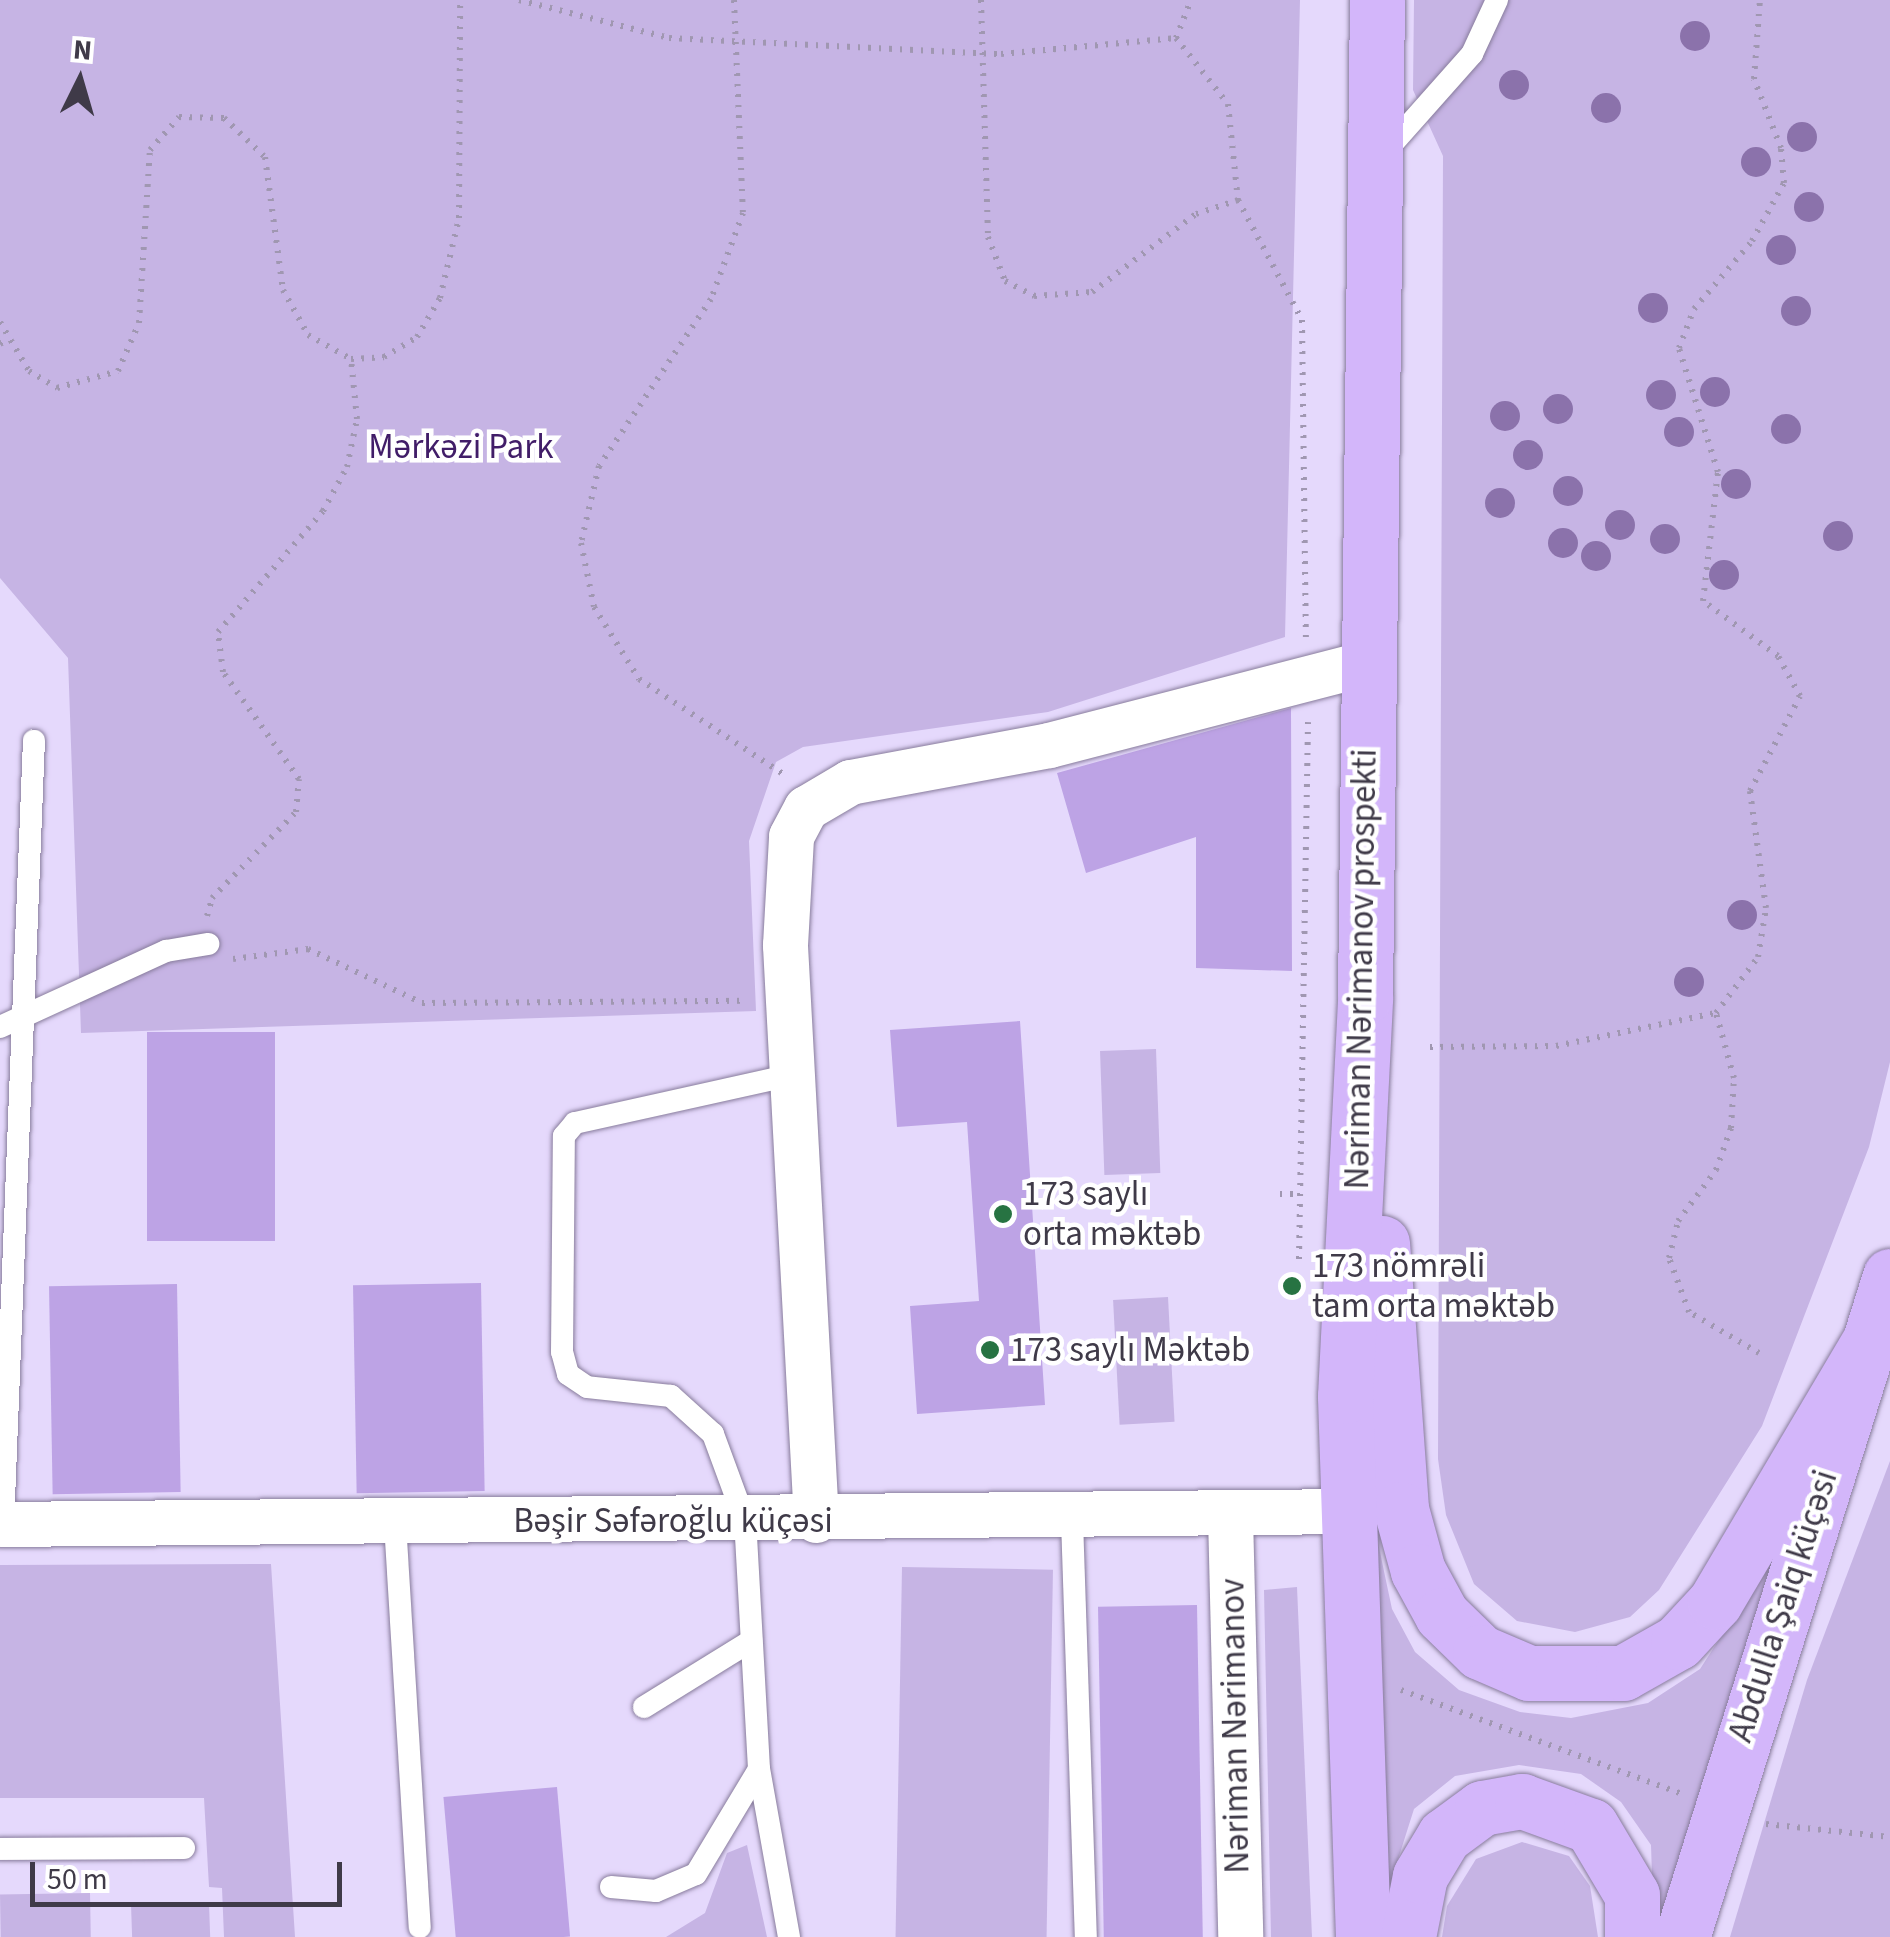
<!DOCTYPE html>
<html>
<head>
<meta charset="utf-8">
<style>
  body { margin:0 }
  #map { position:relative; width:1890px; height:1937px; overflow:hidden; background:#e5d9fc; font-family:"Source Sans 3",sans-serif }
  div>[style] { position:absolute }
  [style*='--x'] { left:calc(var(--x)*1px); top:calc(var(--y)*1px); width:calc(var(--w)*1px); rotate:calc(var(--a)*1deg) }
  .green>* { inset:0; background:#c6b4e4; transform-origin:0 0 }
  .building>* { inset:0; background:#bda3e5; transform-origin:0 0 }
  .path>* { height:6px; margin-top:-3px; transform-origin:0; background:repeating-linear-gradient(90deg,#a097b1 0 2.5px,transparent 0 10.5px) }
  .roads { filter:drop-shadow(0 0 2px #887c9c) drop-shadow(0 0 2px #887c9c) }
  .service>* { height:22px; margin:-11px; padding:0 11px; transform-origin:11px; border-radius:11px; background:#fff }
  .minor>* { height:45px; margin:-22.5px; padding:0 22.5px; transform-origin:22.5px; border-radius:22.5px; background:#fff }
  .primary>* { height:55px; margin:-27.5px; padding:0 27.5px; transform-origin:27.5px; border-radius:27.5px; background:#d3b6fa }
  .trees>* { width:30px; height:30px; margin:-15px; border-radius:50%; background:#8b72ab }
  .dots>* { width:28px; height:28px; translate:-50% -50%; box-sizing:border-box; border:5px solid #fff; border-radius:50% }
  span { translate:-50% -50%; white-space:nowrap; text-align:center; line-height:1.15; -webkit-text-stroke:9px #fff; paint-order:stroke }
  .park-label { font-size:35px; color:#411d68 }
  .street-label { font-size:35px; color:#3f3a48 }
  .poi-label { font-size:35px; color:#3f3a48 }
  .left { translate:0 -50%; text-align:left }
  .north { position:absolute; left:30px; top:30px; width:100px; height:100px; -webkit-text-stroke:8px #fff; paint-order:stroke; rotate:5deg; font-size:28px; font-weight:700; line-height:40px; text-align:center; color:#3f3a48 }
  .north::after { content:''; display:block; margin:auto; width:35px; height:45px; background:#3f3a48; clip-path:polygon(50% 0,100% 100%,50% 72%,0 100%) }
  .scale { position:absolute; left:30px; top:1862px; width:312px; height:45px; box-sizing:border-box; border:5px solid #3f3a48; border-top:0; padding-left:12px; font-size:30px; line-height:35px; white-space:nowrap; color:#3f3a48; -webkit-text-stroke:8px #fff; paint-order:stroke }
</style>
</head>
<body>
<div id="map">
  <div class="green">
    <div style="clip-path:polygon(0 0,1300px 0,1285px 637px,1048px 712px,803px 747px,776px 762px,749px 841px,756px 1011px,81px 1033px,68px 658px,0 578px)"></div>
    <div style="clip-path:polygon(1414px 0,1890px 0,1890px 1062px,1869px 1147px,1762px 1426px,1659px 1590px,1630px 1617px,1575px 1632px,1517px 1621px,1474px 1584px,1446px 1515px,1438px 1459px,1443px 156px,1413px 90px)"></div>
    <div style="left:1156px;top:1049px;width:124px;height:56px;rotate:88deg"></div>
    <div style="left:1168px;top:1297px;width:125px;height:55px;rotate:87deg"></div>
    <div style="clip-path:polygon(1890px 1461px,1890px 1937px,1730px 1937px,1807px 1680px)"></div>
    <div style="clip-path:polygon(1367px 1491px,1392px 1609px,1415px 1652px,1459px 1690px,1520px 1712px,1571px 1718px,1648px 1703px,1700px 1669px,1774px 1555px,1654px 1937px,1651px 1845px,1621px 1802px,1581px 1774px,1519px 1765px,1455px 1776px,1414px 1809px,1380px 1916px)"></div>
    <div style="clip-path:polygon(271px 1564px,295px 1937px,224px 1937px,222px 1888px,209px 1887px,204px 1798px,0 1798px,0 1565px)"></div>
    <div style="left:902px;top:1567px;width:151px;height:370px;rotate:1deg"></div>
    <div style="clip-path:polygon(1297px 1587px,1312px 1937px,1271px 1937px,1264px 1590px)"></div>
    <div style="clip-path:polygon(1522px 1842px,1569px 1856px,1590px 1886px,1598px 1937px,1442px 1937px,1447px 1906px,1476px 1859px)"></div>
    <div style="clip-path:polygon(747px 1845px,767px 1937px,666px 1937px,705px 1913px,727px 1853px)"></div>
    <div style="left:90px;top:1893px;width:44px;height:90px;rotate:89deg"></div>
    <div style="left:209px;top:1903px;width:34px;height:78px;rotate:88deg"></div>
  </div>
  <div class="building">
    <div style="clip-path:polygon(1291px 708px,1292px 971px,1196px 968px,1196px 837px,1086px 873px,1057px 773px)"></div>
    <div style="clip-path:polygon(1020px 1021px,1045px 1405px,917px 1414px,910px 1306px,979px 1301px,967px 1122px,897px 1127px,890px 1030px)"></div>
    <div style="left:275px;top:1032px;width:209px;height:128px;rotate:90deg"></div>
    <div style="left:481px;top:1283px;width:208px;height:128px;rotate:89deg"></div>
    <div style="left:177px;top:1284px;width:208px;height:128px;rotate:89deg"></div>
    <div style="left:1197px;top:1605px;width:332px;height:99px;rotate:89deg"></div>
    <div style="left:557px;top:1787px;width:150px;height:114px;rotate:85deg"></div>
  </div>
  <div class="path">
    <div style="--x:519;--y:0;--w:155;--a:14.2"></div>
    <div style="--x:669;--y:38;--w:332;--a:2.8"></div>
    <div style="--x:1001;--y:54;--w:176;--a:-5.2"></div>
    <div style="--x:734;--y:0;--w:213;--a:87.6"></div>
    <div style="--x:743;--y:213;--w:92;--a:110.4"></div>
    <div style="--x:711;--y:299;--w:201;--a:123.8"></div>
    <div style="--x:599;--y:466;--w:79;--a:103.2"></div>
    <div style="--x:581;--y:543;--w:65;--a:78.5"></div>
    <div style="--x:594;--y:607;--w:85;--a:58"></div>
    <div style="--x:639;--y:679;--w:173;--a:33.4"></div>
    <div style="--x:981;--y:0;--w:237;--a:88.3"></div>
    <div style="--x:988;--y:237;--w:47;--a:68.9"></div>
    <div style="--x:1005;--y:281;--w:33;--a:27"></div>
    <div style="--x:1034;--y:296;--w:58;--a:-3.9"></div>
    <div style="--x:1092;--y:292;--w:130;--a:-36.9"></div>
    <div style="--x:1196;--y:214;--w:44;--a:-18.4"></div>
    <div style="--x:1176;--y:38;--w:84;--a:51.8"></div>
    <div style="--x:1228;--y:104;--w:97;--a:84.1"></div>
    <div style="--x:1238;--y:200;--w:136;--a:61.9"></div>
    <div style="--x:1302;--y:320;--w:317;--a:89.3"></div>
    <div style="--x:1176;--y:38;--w:41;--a:-68.5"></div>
    <div style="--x:0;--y:322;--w:57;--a:59.4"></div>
    <div style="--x:29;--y:371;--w:33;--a:31"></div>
    <div style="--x:57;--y:388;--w:63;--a:-15.6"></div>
    <div style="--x:118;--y:371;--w:52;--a:-66.4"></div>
    <div style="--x:139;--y:323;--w:173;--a:-86.4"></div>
    <div style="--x:150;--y:150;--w:44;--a:-48.7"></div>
    <div style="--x:179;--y:117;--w:45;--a:1.3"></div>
    <div style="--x:224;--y:118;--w:57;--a:43.6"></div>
    <div style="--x:265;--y:157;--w:134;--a:82.3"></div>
    <div style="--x:283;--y:290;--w:51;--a:60.9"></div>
    <div style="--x:308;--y:335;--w:49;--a:29.2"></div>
    <div style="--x:351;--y:359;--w:33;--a:-3"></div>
    <div style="--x:384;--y:357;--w:39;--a:-31"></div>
    <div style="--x:417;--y:337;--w:45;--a:-59.5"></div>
    <div style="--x:440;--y:298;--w:82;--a:-76.6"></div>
    <div style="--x:459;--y:218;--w:218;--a:-89.7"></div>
    <div style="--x:0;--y:344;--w:10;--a:-29"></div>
    <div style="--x:207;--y:916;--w:19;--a:-74"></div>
    <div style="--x:212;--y:898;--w:120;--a:-45.7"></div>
    <div style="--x:296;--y:812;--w:33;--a:-85"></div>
    <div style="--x:299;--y:779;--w:131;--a:-125.4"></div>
    <div style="--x:223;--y:672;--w:40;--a:-97.1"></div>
    <div style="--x:218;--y:632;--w:160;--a:-49"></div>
    <div style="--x:323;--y:511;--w:50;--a:-61.4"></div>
    <div style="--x:347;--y:467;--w:49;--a:-78.2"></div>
    <div style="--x:357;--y:419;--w:60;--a:-95.7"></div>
    <div style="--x:233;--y:959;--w:76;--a:-7.6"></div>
    <div style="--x:308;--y:949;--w:126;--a:25.3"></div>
    <div style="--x:422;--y:1003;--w:325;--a:-0.4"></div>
    <div style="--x:1430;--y:1047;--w:126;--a:-0.5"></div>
    <div style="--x:1556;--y:1046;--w:163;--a:-11.7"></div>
    <div style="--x:1280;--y:1194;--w:18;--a:0"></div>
    <div style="--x:1299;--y:1259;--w:537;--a:-89.04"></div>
    <div style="--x:1759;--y:1353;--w:81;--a:-149.6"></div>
    <div style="--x:1689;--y:1312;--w:58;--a:-110.3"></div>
    <div style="--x:1669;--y:1258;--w:38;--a:-76"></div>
    <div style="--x:1678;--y:1221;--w:64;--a:-53.3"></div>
    <div style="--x:1716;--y:1170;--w:45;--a:-70.3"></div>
    <div style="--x:1731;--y:1128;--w:50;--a:-86.6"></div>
    <div style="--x:1734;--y:1078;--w:67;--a:-105.5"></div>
    <div style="--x:1716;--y:1013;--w:70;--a:-53.1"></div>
    <div style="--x:1758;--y:957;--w:50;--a:-80.7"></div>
    <div style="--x:1766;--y:908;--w:118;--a:-97.8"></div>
    <div style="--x:1750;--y:791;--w:107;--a:-62.2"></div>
    <div style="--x:1800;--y:696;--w:46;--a:-118.8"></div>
    <div style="--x:1778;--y:656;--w:93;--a:-143.7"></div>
    <div style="--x:1703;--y:601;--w:130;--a:-83.4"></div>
    <div style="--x:1718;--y:472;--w:130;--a:-107.5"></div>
    <div style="--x:1679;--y:348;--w:42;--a:-69"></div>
    <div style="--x:1694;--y:309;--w:89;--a:-49.5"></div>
    <div style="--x:1752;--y:241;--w:66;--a:-61.1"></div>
    <div style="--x:1784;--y:183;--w:35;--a:-95"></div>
    <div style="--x:1781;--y:148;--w:74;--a:-111.4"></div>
    <div style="--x:1754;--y:79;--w:79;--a:-85.7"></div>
    <div style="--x:1401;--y:1690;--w:297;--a:20.3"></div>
    <div style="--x:1766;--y:1824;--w:125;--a:6"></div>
  </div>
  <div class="roads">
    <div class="service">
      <div style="--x:1385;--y:152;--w:131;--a:-48.4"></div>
      <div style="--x:1472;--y:54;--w:60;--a:-65.2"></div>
      <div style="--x:0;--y:1027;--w:183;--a:-24.6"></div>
      <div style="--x:166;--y:951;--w:43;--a:-9.5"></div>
      <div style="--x:1072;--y:1520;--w:417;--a:88.1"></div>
      <div style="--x:395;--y:1523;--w:405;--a:86.5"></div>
      <div style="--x:3;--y:1525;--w:785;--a:-87.74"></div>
      <div style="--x:644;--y:1707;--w:126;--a:-31.7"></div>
      <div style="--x:0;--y:1849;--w:184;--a:-0.3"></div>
      <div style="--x:611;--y:1887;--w:45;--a:5.1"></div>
      <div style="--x:656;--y:1891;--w:43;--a:-23"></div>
      <div style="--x:696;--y:1874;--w:122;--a:-59"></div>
      <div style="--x:789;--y:1937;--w:171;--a:-100.1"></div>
      <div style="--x:759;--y:1769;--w:248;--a:-93.2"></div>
      <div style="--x:745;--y:1521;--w:93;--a:-110.2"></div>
      <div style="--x:713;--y:1434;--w:57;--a:-137.9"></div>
      <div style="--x:671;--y:1396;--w:84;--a:-173.9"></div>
      <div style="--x:587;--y:1387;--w:23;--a:-146"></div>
      <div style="--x:568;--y:1374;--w:23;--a:-105"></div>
      <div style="--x:562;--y:1352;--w:216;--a:-89.5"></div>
      <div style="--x:564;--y:1136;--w:17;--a:-50"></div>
      <div style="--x:575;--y:1123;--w:221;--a:-12.5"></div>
    </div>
    <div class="minor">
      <div style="--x:1230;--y:1515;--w:422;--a:88.6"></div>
      <div style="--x:816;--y:1520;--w:576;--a:-93.09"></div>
      <div style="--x:785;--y:945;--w:109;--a:-86.8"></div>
      <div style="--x:791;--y:836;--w:32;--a:-62"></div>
      <div style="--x:806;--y:808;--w:51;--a:-30.6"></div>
      <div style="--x:850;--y:782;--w:202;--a:-10.5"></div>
      <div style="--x:1049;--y:745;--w:328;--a:-14.5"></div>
      <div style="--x:0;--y:1524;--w:1346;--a:-0.55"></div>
    </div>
    <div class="primary">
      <div style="--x:1382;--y:1243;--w:267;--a:85.9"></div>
      <div style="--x:1401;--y:1509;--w:64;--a:74.7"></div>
      <div style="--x:1418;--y:1571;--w:50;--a:61.4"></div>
      <div style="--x:1442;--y:1615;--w:53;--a:44.2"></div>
      <div style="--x:1480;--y:1652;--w:53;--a:23.2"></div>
      <div style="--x:1529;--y:1673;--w:94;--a:0"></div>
      <div style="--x:1623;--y:1673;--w:63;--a:-29.4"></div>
      <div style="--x:1678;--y:1642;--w:54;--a:-47.2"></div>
      <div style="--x:1715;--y:1602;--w:299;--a:-59.4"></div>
      <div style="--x:1363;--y:1937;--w:541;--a:-91.91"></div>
      <div style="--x:1345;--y:1396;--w:400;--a:-87.1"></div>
      <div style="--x:1365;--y:996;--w:996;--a:-89.31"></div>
      <div style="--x:1408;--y:1937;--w:62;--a:-78.9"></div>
      <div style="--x:1420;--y:1876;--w:47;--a:-59"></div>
      <div style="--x:1444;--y:1836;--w:47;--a:-36.4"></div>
      <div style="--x:1482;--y:1808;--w:41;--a:-9.9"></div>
      <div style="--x:1522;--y:1801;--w:73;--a:19.9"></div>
      <div style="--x:1591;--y:1826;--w:80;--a:59.3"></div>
      <div style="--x:1632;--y:1895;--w:42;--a:90"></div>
      <div style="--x:1682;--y:1937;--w:693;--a:-72.53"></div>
    </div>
  </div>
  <div class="trees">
    <div style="left:1695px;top:36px"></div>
    <div style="left:1514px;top:85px"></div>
    <div style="left:1606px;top:108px"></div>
    <div style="left:1802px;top:137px"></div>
    <div style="left:1756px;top:162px"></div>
    <div style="left:1809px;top:207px"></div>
    <div style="left:1781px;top:250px"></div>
    <div style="left:1653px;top:308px"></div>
    <div style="left:1796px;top:311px"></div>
    <div style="left:1715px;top:392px"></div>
    <div style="left:1661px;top:395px"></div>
    <div style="left:1558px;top:409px"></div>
    <div style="left:1505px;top:416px"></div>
    <div style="left:1786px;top:429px"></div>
    <div style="left:1679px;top:432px"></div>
    <div style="left:1528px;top:455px"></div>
    <div style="left:1736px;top:484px"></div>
    <div style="left:1568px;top:491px"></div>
    <div style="left:1500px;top:503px"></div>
    <div style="left:1620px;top:525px"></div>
    <div style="left:1838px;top:536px"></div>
    <div style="left:1665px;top:539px"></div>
    <div style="left:1563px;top:543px"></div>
    <div style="left:1596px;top:556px"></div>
    <div style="left:1724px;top:575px"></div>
    <div style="left:1742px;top:915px"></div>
    <div style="left:1689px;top:982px"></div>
  </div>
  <div class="dots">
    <div style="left:1003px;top:1214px;background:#277342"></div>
    <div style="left:1292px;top:1286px;background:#277342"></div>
    <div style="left:990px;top:1350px;background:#277342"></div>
  </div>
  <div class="park-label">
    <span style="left:461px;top:447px">Mərkəzi Park</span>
  </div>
  <div class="street-label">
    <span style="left:1361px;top:969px;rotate:-89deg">Nəriman Nərimanov prospekti</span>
    <span style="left:673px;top:1521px">Bəşir Səfəroğlu küçəsi</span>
    <span style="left:1783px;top:1606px;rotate:-72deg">Abdulla Şaiq küçəsi</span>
    <span style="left:1235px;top:1726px;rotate:-91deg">Nəriman Nərimanov</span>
  </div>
  <div class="poi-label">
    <span class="left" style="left:1023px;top:1214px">173 saylı<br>orta məktəb</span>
    <span class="left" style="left:1312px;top:1286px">173 nömrəli<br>tam orta məktəb</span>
    <span class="left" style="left:1010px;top:1350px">173 saylı Məktəb</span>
  </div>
  <div class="north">N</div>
  <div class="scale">50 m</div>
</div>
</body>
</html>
